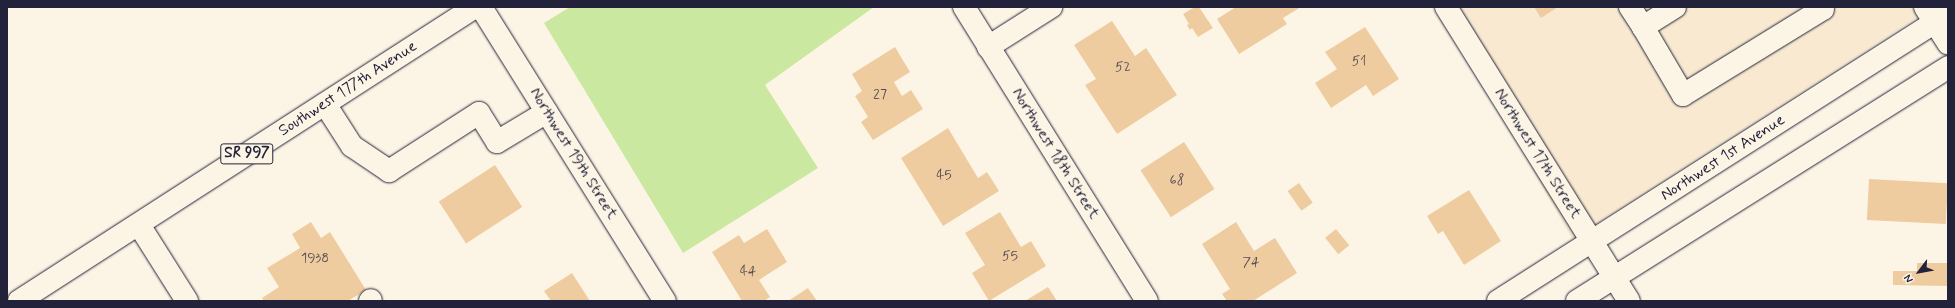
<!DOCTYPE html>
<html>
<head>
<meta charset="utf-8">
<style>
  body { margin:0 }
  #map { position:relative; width:1955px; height:308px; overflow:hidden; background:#fcf5e5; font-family:Mynerve,sans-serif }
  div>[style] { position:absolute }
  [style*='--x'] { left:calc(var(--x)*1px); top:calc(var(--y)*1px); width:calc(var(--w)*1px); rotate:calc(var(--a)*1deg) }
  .built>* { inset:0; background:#f8e9d0 }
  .green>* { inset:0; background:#cae89f }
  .building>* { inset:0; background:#efcca0; transform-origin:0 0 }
  .roads { filter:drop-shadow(0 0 1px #22223b) drop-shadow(0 0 1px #22223b) }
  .minor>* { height:22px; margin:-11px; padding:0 11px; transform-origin:11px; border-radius:11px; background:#fcf5e5 }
  .highway>* { height:22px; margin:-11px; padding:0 11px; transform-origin:11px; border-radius:11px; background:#fcf5e5 }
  span { translate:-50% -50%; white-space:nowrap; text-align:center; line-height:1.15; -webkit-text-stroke:3.5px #fcf5e5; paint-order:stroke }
  .number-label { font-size:14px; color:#554c54 }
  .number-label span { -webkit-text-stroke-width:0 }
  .shield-label span { padding:1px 3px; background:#fcf5e5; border:1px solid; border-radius:3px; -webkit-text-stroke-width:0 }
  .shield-label { font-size:15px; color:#22223b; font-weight:700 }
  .street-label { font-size:16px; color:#22223b }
  .frame { position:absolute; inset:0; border:8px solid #22223b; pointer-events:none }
  .north { position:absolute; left:1899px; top:252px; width:40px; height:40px; -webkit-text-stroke:3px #fcf5e5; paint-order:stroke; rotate:238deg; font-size:11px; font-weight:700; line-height:16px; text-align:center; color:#22223b }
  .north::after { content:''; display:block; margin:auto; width:14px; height:18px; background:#22223b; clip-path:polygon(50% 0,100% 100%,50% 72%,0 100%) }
</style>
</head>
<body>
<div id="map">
  <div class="built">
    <div style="clip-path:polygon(1441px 7px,1934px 7px,1572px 239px)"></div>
  </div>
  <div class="green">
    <div style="clip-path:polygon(570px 7px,874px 7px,765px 85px,818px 168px,683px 253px,544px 23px)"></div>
  </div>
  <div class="building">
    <div style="clip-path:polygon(1195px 7px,1199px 7px,1213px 28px,1198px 37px,1192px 28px,1190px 30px,1187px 25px,1189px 24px,1183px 14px)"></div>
    <div style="clip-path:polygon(1236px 7px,1301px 7px,1283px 18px,1287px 24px,1239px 54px,1217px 19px)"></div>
    <div style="clip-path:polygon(1534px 7px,1558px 7px,1541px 18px)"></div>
    <div style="clip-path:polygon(1112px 21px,1135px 56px,1146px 48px,1177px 95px,1117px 134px,1085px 85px,1096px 79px,1074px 45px)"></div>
    <div style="clip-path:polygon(1365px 27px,1399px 79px,1373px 96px,1366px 85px,1331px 108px,1315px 83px,1337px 69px,1325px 52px)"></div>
    <div style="clip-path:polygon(895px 47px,910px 72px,894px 82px,902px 96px,911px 90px,923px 109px,873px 140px,861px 122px,868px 117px,855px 96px,862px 91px,852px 74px)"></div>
    <div style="clip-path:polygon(948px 128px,978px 178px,987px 172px,999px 191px,943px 226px,901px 158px)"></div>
    <div style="left:1184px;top:142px;width:56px;height:52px;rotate:57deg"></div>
    <div style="left:495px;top:165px;width:50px;height:67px;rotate:57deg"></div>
    <div style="left:1869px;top:179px;width:79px;height:41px;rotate:3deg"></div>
    <div style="left:1299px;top:183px;width:24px;height:14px;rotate:55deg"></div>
    <div style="clip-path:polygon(1469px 190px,1501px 241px,1464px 265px,1443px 231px,1438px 234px,1427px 216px)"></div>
    <div style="clip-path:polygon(1000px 212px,1021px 247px,1031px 241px,1046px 266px,989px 301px,972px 273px,985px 265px,965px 233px)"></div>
    <div style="clip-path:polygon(311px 222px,321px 238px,330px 232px,366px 290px,348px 301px,264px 301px,262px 298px,279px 287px,267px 268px,300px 248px,292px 234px)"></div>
    <div style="clip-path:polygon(1236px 222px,1254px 251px,1275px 238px,1297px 273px,1253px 301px,1227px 301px,1222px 294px,1230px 289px,1202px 244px)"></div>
    <div style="clip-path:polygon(767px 229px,787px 262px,759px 280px,770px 297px,764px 301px,742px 301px,712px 252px,739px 235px,744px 243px)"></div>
    <div style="left:1336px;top:229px;width:21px;height:14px;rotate:51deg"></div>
    <div style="clip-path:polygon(1917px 263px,1948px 263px,1948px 286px,1893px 285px,1893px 271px,1917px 271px)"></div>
    <div style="clip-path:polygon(572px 273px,590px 301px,551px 301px,544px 291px)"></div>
    <div style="clip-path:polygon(1048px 287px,1057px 301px,1025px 301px)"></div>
    <div style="clip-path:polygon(808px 288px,817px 301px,788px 301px)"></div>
  </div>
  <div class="roads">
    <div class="minor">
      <div style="--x:481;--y:7;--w:347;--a:58"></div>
      <div style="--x:964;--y:7;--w:346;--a:58.1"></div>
      <div style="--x:1446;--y:7;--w:346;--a:58.1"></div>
      <div style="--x:1630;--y:7;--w:24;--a:57"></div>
      <div style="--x:1675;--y:7;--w:38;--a:148"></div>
      <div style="--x:1643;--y:27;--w:79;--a:59.5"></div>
      <div style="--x:1683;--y:95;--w:164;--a:-31.6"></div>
      <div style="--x:1823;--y:9;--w:2;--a:-117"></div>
      <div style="--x:1925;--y:7;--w:43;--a:57.4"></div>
      <div style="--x:988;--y:47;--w:75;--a:-32.4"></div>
      <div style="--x:325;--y:104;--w:50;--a:57.3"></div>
      <div style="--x:352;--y:146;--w:45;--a:34"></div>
      <div style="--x:389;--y:171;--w:107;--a:-32.8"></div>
      <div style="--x:479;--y:113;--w:34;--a:58"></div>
      <div style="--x:497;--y:142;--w:58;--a:-31"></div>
      <div style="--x:139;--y:225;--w:90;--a:57.7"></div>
      <div style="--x:370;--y:301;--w:1;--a:-45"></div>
      <div style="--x:1498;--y:301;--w:534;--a:-32.53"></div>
      <div style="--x:1577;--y:301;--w:439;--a:-32.2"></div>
    </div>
    <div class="highway">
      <div style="--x:19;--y:301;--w:543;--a:-32.81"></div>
    </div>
  </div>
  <div class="number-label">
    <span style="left:1359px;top:61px">51</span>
    <span style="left:1123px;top:67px">52</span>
    <span style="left:880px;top:94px">27</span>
    <span style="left:944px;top:175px">45</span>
    <span style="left:1177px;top:180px">68</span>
    <span style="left:1010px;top:256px">55</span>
    <span style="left:315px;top:258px">1938</span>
    <span style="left:1251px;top:262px">74</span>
    <span style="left:748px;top:271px">44</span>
  </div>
  <div class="shield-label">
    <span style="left:247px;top:154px">SR 997</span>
  </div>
  <div class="street-label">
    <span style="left:348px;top:89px;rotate:-33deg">Southwest 177th Avenue</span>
    <span style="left:573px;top:154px;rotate:58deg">Northwest 19th Street</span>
    <span style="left:1055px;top:154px;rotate:58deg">Northwest 18th Street</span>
    <span style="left:1537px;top:154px;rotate:58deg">Northwest 17th Street</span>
    <span style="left:1723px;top:158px;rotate:-33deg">Northwest 1st Avenue</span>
  </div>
  <div class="frame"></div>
  <div class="north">N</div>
</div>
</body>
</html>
